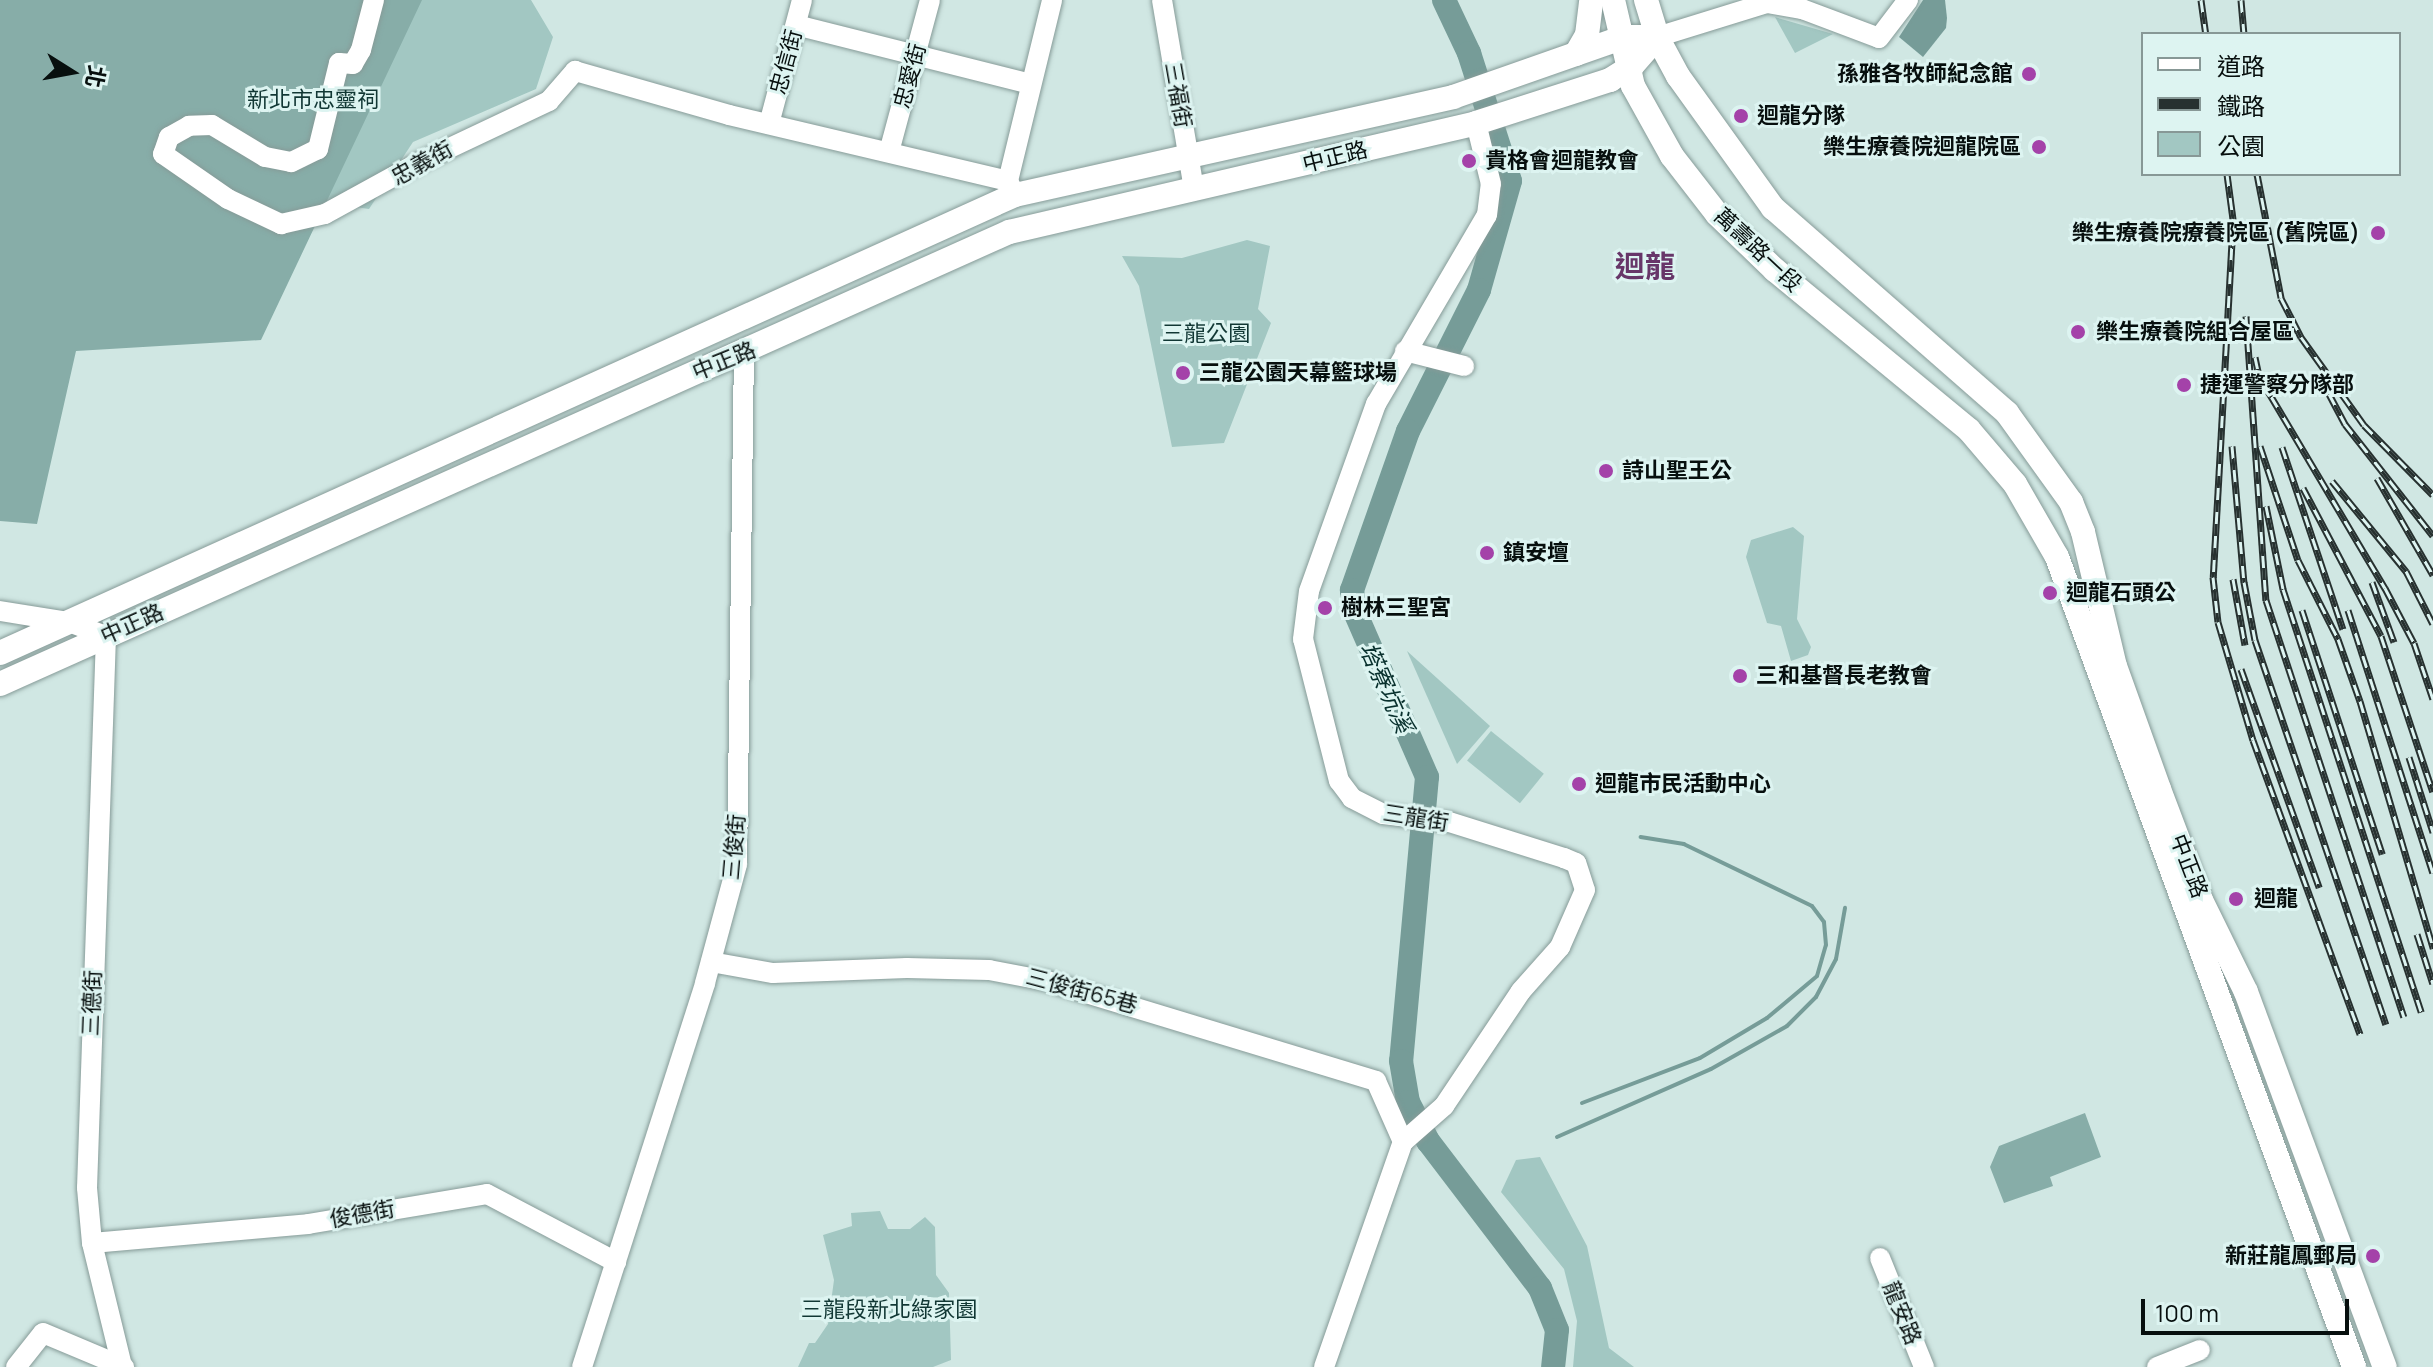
<!DOCTYPE html>
<html>
<head>
<meta charset="utf-8">
<style>
  body { margin:0 }
  #map { position:relative; width:2433px; height:1367px; overflow:hidden; background:#d0e7e3; font-family:Manrope,"Noto Sans TC",sans-serif }
  div>[style] { position:absolute }
  [style*='--x'] { left:calc(var(--x)*1px); top:calc(var(--y)*1px); width:calc(var(--w)*1px); rotate:calc(var(--a)*1deg) }
  .green>* { inset:0; background:#a2c7c2; transform-origin:0 0 }
  .forest>* { inset:0; background:#87ada8 }
  .water>* { inset:0; background:#769c98 }
  .stream>* { height:4px; margin:-2px; padding:0 2px; transform-origin:2px; border-radius:2px; background:#769c98 }
  .river>* { height:24px; margin:-12px; padding:0 12px; transform-origin:12px; border-radius:12px; background:#769c98 }
  .roads { filter:drop-shadow(0 0 2px #869b98) drop-shadow(0 0 2px #869b98) }
  .minor>* { height:20px; margin:-10px; padding:0 10px; transform-origin:10px; border-radius:10px; background:#fff }
  .major>* { height:24px; margin:-12px; padding:0 12px; transform-origin:12px; border-radius:12px; background:#fff }
  .rail>* { height:7px; margin-top:-3.5px; transform-origin:0; background:repeating-linear-gradient(90deg,#ddf4f1 0 12px,#273130 0 24px); box-sizing:border-box; border-block:2px solid #273130 }
  .dots>* { width:22px; height:22px; translate:-50% -50%; box-sizing:border-box; border:4px solid #ddf4f1; border-radius:50% }
  span { translate:-50% -50%; white-space:nowrap; text-align:center; line-height:1.15; -webkit-text-stroke:6px #ddf4f1; paint-order:stroke }
  .street-label { font-size:22px; color:#070f0e }
  .poi-label { font-size:22px; color:#070f0e; font-weight:700 }
  .right { translate:-100% -50%; text-align:right }
  .left { translate:0 -50%; text-align:left }
  .park-label { font-size:22px; color:#113734 }
  .water-label { font-size:24px; color:#08302d; font-style:italic }
  .district-label { font-size:30px; color:#673669; font-weight:700 }
  .legend { position:absolute; left:2141px; top:32px; width:260px; height:144px; box-sizing:border-box; background:#ddf4f1; border:2px solid #879896; margin:0; padding:10px 14px; list-style:none; font-size:24px; color:#070f0e }
  .legend li { display:flex; align-items:center; gap:16px; height:40px }
  .legend b { width:40px; border:2px solid #879896 }
  .north { position:absolute; left:32px; top:32px; width:80px; height:80px; -webkit-text-stroke:6px #ddf4f1; paint-order:stroke; rotate:101deg; font-size:22px; font-weight:700; line-height:32px; text-align:center; color:#070f0e }
  .north::after { content:''; display:block; margin:auto; width:28px; height:36px; background:#070f0e; clip-path:polygon(50% 0,100% 100%,50% 72%,0 100%) }
  .scale { position:absolute; left:2141px; top:1299px; width:208px; height:36px; box-sizing:border-box; border:4px solid #070f0e; border-top:0; padding-left:10px; font-size:24px; line-height:28px; white-space:nowrap; color:#070f0e; -webkit-text-stroke:6px #ddf4f1; paint-order:stroke }
</style>
</head>
<body>
<div id="map">
  <div class="green">
    <div style="clip-path:polygon(67px 0,531px 0,553px 37px,536px 89px,413px 142px,369px 209px,254px 192px)"></div>
    <div style="clip-path:polygon(1775px 17px,1833px 34px,1795px 53px)"></div>
    <div style="clip-path:polygon(1247px 240px,1270px 246px,1258px 309px,1271px 323px,1224px 443px,1172px 447px,1139px 286px,1122px 256px,1182px 258px)"></div>
    <div style="clip-path:polygon(1793px 527px,1804px 536px,1797px 619px,1811px 647px,1808px 655px,1791px 661px,1781px 626px,1767px 623px,1746px 557px,1751px 540px)"></div>
    <div style="clip-path:polygon(1407px 651px,1490px 726px,1457px 764px,1453px 755px)"></div>
    <div style="left:1491px;top:731px;width:68px;height:38px;rotate:39deg"></div>
    <div style="clip-path:polygon(1540px 1157px,1587px 1246px,1609px 1348px,1634px 1367px,1573px 1367px,1577px 1321px,1564px 1269px,1501px 1192px,1516px 1160px)"></div>
    <div style="clip-path:polygon(880px 1211px,888px 1229px,910px 1229px,925px 1217px,935px 1227px,936px 1275px,949px 1293px,951px 1360px,933px 1367px,798px 1367px,809px 1343px,815px 1343px,828px 1324px,834px 1280px,823px 1235px,852px 1226px,851px 1213px)"></div>
  </div>
  <div class="forest">
    <div style="clip-path:polygon(0 0,422px 0,261px 340px,76px 351px,37px 524px,0 521px)"></div>
    <div style="clip-path:polygon(2085px 1113px,2101px 1157px,2050px 1177px,2053px 1186px,2004px 1203px,1990px 1167px,1999px 1146px)"></div>
  </div>
  <div class="water">
    <div style="clip-path:polygon(1923px 0,1945px 0,1947px 18px,1946px 28px,1923px 57px,1899px 37px)"></div>
  </div>
  <div class="stream">
    <div style="--x:1582;--y:1103;--w:126;--a:-20.9"></div>
    <div style="--x:1700;--y:1058;--w:78;--a:-30.8"></div>
    <div style="--x:1767;--y:1018;--w:65;--a:-40"></div>
    <div style="--x:1817;--y:976;--w:32;--a:-74"></div>
    <div style="--x:1826;--y:945;--w:23;--a:-95"></div>
    <div style="--x:1824;--y:922;--w:20;--a:-127"></div>
    <div style="--x:1812;--y:906;--w:142;--a:-154.2"></div>
    <div style="--x:1684;--y:844;--w:44;--a:-170.8"></div>
    <div style="--x:1557;--y:1137;--w:168;--a:-23.8"></div>
    <div style="--x:1711;--y:1069;--w:87;--a:-29.5"></div>
    <div style="--x:1787;--y:1026;--w:41;--a:-45"></div>
    <div style="--x:1816;--y:997;--w:43;--a:-62.2"></div>
    <div style="--x:1836;--y:959;--w:52;--a:-80"></div>
  </div>
  <div class="river">
    <div style="--x:1444;--y:0;--w:59;--a:64.7"></div>
    <div style="--x:1469;--y:53;--w:134;--a:72.2"></div>
    <div style="--x:1510;--y:181;--w:113;--a:105.9"></div>
    <div style="--x:1479;--y:290;--w:158;--a:116.7"></div>
    <div style="--x:1408;--y:431;--w:169;--a:109.4"></div>
    <div style="--x:1352;--y:590;--w:22;--a:82"></div>
    <div style="--x:1355;--y:612;--w:180;--a:66.4"></div>
    <div style="--x:1427;--y:777;--w:285;--a:95.2"></div>
    <div style="--x:1401;--y:1061;--w:42;--a:80.3"></div>
    <div style="--x:1408;--y:1102;--w:44;--a:62.9"></div>
    <div style="--x:1428;--y:1141;--w:185;--a:52.7"></div>
    <div style="--x:1540;--y:1288;--w:45;--a:68"></div>
    <div style="--x:1557;--y:1330;--w:37;--a:96"></div>
  </div>
  <div class="roads">
    <div class="minor">
      <div style="--x:374;--y:0;--w:52;--a:104.6"></div>
      <div style="--x:361;--y:50;--w:16;--a:120"></div>
      <div style="--x:353;--y:64;--w:14;--a:-176"></div>
      <div style="--x:339;--y:63;--w:89;--a:103.7"></div>
      <div style="--x:318;--y:149;--w:30;--a:154"></div>
      <div style="--x:291;--y:162;--w:26;--a:-169"></div>
      <div style="--x:265;--y:157;--w:62;--a:-148.9"></div>
      <div style="--x:212;--y:125;--w:23;--a:178"></div>
      <div style="--x:189;--y:126;--w:23;--a:151"></div>
      <div style="--x:169;--y:137;--w:18;--a:109"></div>
      <div style="--x:163;--y:154;--w:79;--a:34.7"></div>
      <div style="--x:228;--y:199;--w:59;--a:25.3"></div>
      <div style="--x:281;--y:224;--w:45;--a:-12.8"></div>
      <div style="--x:325;--y:214;--w:106;--a:-28.7"></div>
      <div style="--x:418;--y:163;--w:145;--a:-25.3"></div>
      <div style="--x:549;--y:101;--w:40;--a:-49"></div>
      <div style="--x:575;--y:71;--w:160;--a:15.9"></div>
      <div style="--x:729;--y:115;--w:287;--a:13.3"></div>
      <div style="--x:1008;--y:181;--w:16;--a:63"></div>
      <div style="--x:1162;--y:0;--w:193;--a:80.4"></div>
      <div style="--x:796;--y:25;--w:242;--a:14.1"></div>
      <div style="--x:1657;--y:37;--w:115;--a:-17.2"></div>
      <div style="--x:1767;--y:3;--w:36;--a:10"></div>
      <div style="--x:1802;--y:9;--w:82;--a:20.6"></div>
      <div style="--x:1879;--y:38;--w:48;--a:-52.7"></div>
      <div style="--x:769;--y:124;--w:128;--a:-75.1"></div>
      <div style="--x:889;--y:152;--w:157;--a:-74.9"></div>
      <div style="--x:1008;--y:181;--w:186;--a:-76.3"></div>
      <div style="--x:1405;--y:351;--w:61;--a:14.3"></div>
      <div style="--x:0;--y:611;--w:70;--a:9.1"></div>
      <div style="--x:69;--y:622;--w:40;--a:21"></div>
      <div style="--x:106;--y:636;--w:552;--a:91.97"></div>
      <div style="--x:87;--y:1188;--w:55;--a:84.8"></div>
      <div style="--x:92;--y:1243;--w:127;--a:76.3"></div>
      <div style="--x:711;--y:962;--w:63;--a:10.1"></div>
      <div style="--x:773;--y:973;--w:134;--a:-2.1"></div>
      <div style="--x:907;--y:968;--w:82;--a:1.4"></div>
      <div style="--x:989;--y:970;--w:59;--a:10.7"></div>
      <div style="--x:1047;--y:981;--w:344;--a:16.9"></div>
      <div style="--x:1376;--y:1081;--w:67;--a:66.1"></div>
      <div style="--x:92;--y:1243;--w:217;--a:-5"></div>
      <div style="--x:308;--y:1224;--w:181;--a:-9.5"></div>
      <div style="--x:487;--y:1194;--w:146;--a:27.8"></div>
      <div style="--x:1880;--y:1258;--w:118;--a:68"></div>
      <div style="--x:16;--y:1367;--w:43;--a:-51.5"></div>
      <div style="--x:43;--y:1333;--w:88;--a:22.8"></div>
      <div style="--x:582;--y:1367;--w:403;--a:-72.2"></div>
      <div style="--x:705;--y:983;--w:123;--a:-74.9"></div>
      <div style="--x:737;--y:864;--w:511;--a:-89.22"></div>
      <div style="--x:1324;--y:1367;--w:238;--a:-70.7"></div>
      <div style="--x:1403;--y:1142;--w:55;--a:-41.3"></div>
      <div style="--x:1444;--y:1106;--w:138;--a:-56.2"></div>
      <div style="--x:1521;--y:991;--w:59;--a:-48.4"></div>
      <div style="--x:1560;--y:947;--w:62;--a:-66.3"></div>
      <div style="--x:1585;--y:890;--w:28;--a:-108"></div>
      <div style="--x:1576;--y:863;--w:13;--a:-157"></div>
      <div style="--x:1564;--y:858;--w:121;--a:-162.6"></div>
      <div style="--x:1449;--y:822;--w:66;--a:-173.1"></div>
      <div style="--x:1383;--y:814;--w:35;--a:-153"></div>
      <div style="--x:1352;--y:798;--w:21;--a:-127"></div>
      <div style="--x:1339;--y:781;--w:146;--a:-104.2"></div>
      <div style="--x:1303;--y:639;--w:48;--a:-82.9"></div>
      <div style="--x:1309;--y:591;--w:199;--a:-70.3"></div>
      <div style="--x:1376;--y:404;--w:219;--a:-59.6"></div>
      <div style="--x:1487;--y:215;--w:31;--a:-83"></div>
      <div style="--x:1491;--y:184;--w:63;--a:-103.8"></div>
      <div style="--x:2157;--y:1367;--w:46;--a:-21.6"></div>
    </div>
    <div class="major">
      <div style="--x:1613;--y:0;--w:88;--a:76.9"></div>
      <div style="--x:1633;--y:86;--w:80;--a:60.9"></div>
      <div style="--x:1672;--y:156;--w:73;--a:52.2"></div>
      <div style="--x:1717;--y:214;--w:81;--a:44"></div>
      <div style="--x:1775;--y:270;--w:251;--a:39.5"></div>
      <div style="--x:1969;--y:430;--w:71;--a:49.6"></div>
      <div style="--x:2015;--y:484;--w:84;--a:60.1"></div>
      <div style="--x:2057;--y:557;--w:863;--a:69.86"></div>
      <div style="--x:1646;--y:0;--w:39;--a:73"></div>
      <div style="--x:1657;--y:37;--w:44;--a:61.7"></div>
      <div style="--x:1678;--y:76;--w:163;--a:54.3"></div>
      <div style="--x:1773;--y:208;--w:311;--a:41.2"></div>
      <div style="--x:2007;--y:413;--w:110;--a:54.3"></div>
      <div style="--x:2071;--y:502;--w:32;--a:68"></div>
      <div style="--x:2083;--y:532;--w:138;--a:76.6"></div>
      <div style="--x:2115;--y:666;--w:131;--a:70.3"></div>
      <div style="--x:2159;--y:789;--w:119;--a:69.3"></div>
      <div style="--x:2201;--y:900;--w:102;--a:63.9"></div>
      <div style="--x:2246;--y:992;--w:400;--a:69.7"></div>
      <div style="--x:1576;--y:54;--w:22;--a:-60"></div>
      <div style="--x:1587;--y:35;--w:35;--a:-83"></div>
      <div style="--x:0;--y:653;--w:1114;--a:-24.29"></div>
      <div style="--x:1015;--y:195;--w:449;--a:-12.6"></div>
      <div style="--x:1453;--y:97;--w:181;--a:-19.3"></div>
      <div style="--x:1624;--y:37;--w:33;--a:0"></div>
      <div style="--x:0;--y:684;--w:1106;--a:-24.13"></div>
      <div style="--x:1009;--y:232;--w:480;--a:-13.1"></div>
      <div style="--x:1476;--y:123;--w:141;--a:-17.8"></div>
      <div style="--x:1610;--y:80;--w:26;--a:-32"></div>
      <div style="--x:1632;--y:66;--w:38;--a:-49"></div>
    </div>
  </div>
  <div class="rail">
    <div style="--x:2201;--y:0;--w:34;--a:82"></div>
    <div style="--x:2241;--y:0;--w:34;--a:85"></div>
    <div style="--x:2227;--y:174;--w:61;--a:82.4"></div>
    <div style="--x:2257;--y:174;--w:126;--a:79"></div>
    <div style="--x:2281;--y:298;--w:44;--a:62.9"></div>
    <div style="--x:2301;--y:337;--w:108;--a:54.4"></div>
    <div style="--x:2364;--y:425;--w:98;--a:45.4"></div>
    <div style="--x:2233;--y:224;--w:354;--a:93.2"></div>
    <div style="--x:2213;--y:577;--w:45;--a:83.7"></div>
    <div style="--x:2218;--y:622;--w:123;--a:73.5"></div>
    <div style="--x:2253;--y:740;--w:313;--a:70"></div>
    <div style="--x:2246;--y:316;--w:285;--a:86"></div>
    <div style="--x:2266;--y:600;--w:439;--a:71.7"></div>
    <div style="--x:2255;--y:357;--w:19;--a:78"></div>
    <div style="--x:2259;--y:376;--w:247;--a:59.3"></div>
    <div style="--x:2385;--y:588;--w:62;--a:62.2"></div>
    <div style="--x:2414;--y:643;--w:59;--a:71.3"></div>
    <div style="--x:2318;--y:373;--w:58;--a:62.1"></div>
    <div style="--x:2345;--y:424;--w:142;--a:51.8"></div>
    <div style="--x:2232;--y:446;--w:137;--a:85"></div>
    <div style="--x:2244;--y:582;--w:59;--a:79.3"></div>
    <div style="--x:2255;--y:640;--w:406;--a:71.2"></div>
    <div style="--x:2260;--y:446;--w:120;--a:71.6"></div>
    <div style="--x:2298;--y:560;--w:89;--a:63.1"></div>
    <div style="--x:2338;--y:639;--w:66;--a:70.5"></div>
    <div style="--x:2360;--y:701;--w:258;--a:73.5"></div>
    <div style="--x:2282;--y:447;--w:192;--a:71.5"></div>
    <div style="--x:2377;--y:478;--w:112;--a:60"></div>
    <div style="--x:2332;--y:481;--w:117;--a:50.6"></div>
    <div style="--x:2406;--y:571;--w:59;--a:63"></div>
    <div style="--x:2303;--y:488;--w:167;--a:62.2"></div>
    <div style="--x:2381;--y:636;--w:164;--a:71.6"></div>
    <div style="--x:2266;--y:506;--w:85;--a:78.4"></div>
    <div style="--x:2283;--y:589;--w:445;--a:71.9"></div>
    <div style="--x:2233;--y:579;--w:67;--a:79.7"></div>
    <div style="--x:2372;--y:582;--w:64;--a:69.9"></div>
    <div style="--x:2302;--y:610;--w:257;--a:71.8"></div>
    <div style="--x:2348;--y:610;--w:276;--a:72.1"></div>
    <div style="--x:2241;--y:669;--w:232;--a:70.3"></div>
    <div style="--x:2409;--y:757;--w:79;--a:72.3"></div>
    <div style="--x:2417;--y:934;--w:52;--a:72.3"></div>
  </div>
  <div class="dots">
    <div style="left:2029px;top:74px;background:#a442a9"></div>
    <div style="left:1741px;top:116px;background:#a442a9"></div>
    <div style="left:2039px;top:147px;background:#a442a9"></div>
    <div style="left:1469px;top:161px;background:#a442a9"></div>
    <div style="left:2378px;top:233px;background:#a442a9"></div>
    <div style="left:2078px;top:332px;background:#a442a9"></div>
    <div style="left:1183px;top:373px;background:#a442a9"></div>
    <div style="left:2184px;top:385px;background:#a442a9"></div>
    <div style="left:1606px;top:471px;background:#a442a9"></div>
    <div style="left:1487px;top:553px;background:#a442a9"></div>
    <div style="left:2050px;top:593px;background:#a442a9"></div>
    <div style="left:1325px;top:608px;background:#a442a9"></div>
    <div style="left:1740px;top:676px;background:#a442a9"></div>
    <div style="left:1579px;top:784px;background:#a442a9"></div>
    <div style="left:2236px;top:899px;background:#a442a9"></div>
    <div style="left:2373px;top:1256px;background:#a442a9"></div>
  </div>
  <div class="street-label">
    <span style="left:786px;top:62px;rotate:-75deg">忠信街</span>
    <span style="left:910px;top:76px;rotate:-75deg">忠愛街</span>
    <span style="left:1178px;top:95px;rotate:80deg">三福街</span>
    <span style="left:1335px;top:157px;rotate:-14deg">中正路</span>
    <span style="left:422px;top:163px;rotate:-29deg">忠義街</span>
    <span style="left:1758px;top:250px;rotate:43deg">萬壽路一段</span>
    <span style="left:724px;top:361px;rotate:-22deg">中正路</span>
    <span style="left:132px;top:624px;rotate:-24deg">中正路</span>
    <span style="left:1416px;top:818px;rotate:9deg">三龍街</span>
    <span style="left:734px;top:847px;rotate:-85deg">三俊街</span>
    <span style="left:2189px;top:866px;rotate:69deg">中正路</span>
    <span style="left:1082px;top:991px;rotate:15deg">三俊街65巷</span>
    <span style="left:92px;top:1003px;rotate:-88deg">三德街</span>
    <span style="left:362px;top:1214px;rotate:-10deg">俊德街</span>
    <span style="left:1902px;top:1313px;rotate:68deg">龍安路</span>
  </div>
  <div class="poi-label">
    <span class="right" style="left:2013px;top:74px">孫雅各牧師紀念館</span>
    <span class="left" style="left:1757px;top:116px">迴龍分隊</span>
    <span class="right" style="left:2021px;top:147px">樂生療養院迴龍院區</span>
    <span class="left" style="left:1485px;top:161px">貴格會迴龍教會</span>
    <span class="right" style="left:2360px;top:233px">樂生療養院療養院區 (舊院區)</span>
    <span class="left" style="left:2096px;top:332px">樂生療養院組合屋區</span>
    <span class="left" style="left:1199px;top:373px">三龍公園天幕籃球場</span>
    <span class="left" style="left:2200px;top:385px">捷運警察分隊部</span>
    <span class="left" style="left:1622px;top:471px">詩山聖王公</span>
    <span class="left" style="left:1503px;top:553px">鎮安壇</span>
    <span class="left" style="left:2066px;top:593px">迴龍石頭公</span>
    <span class="left" style="left:1341px;top:608px">樹林三聖宮</span>
    <span class="left" style="left:1756px;top:676px">三和基督長老教會</span>
    <span class="left" style="left:1595px;top:784px">迴龍市民活動中心</span>
    <span class="left" style="left:2254px;top:899px">迴龍</span>
    <span class="right" style="left:2357px;top:1256px">新莊龍鳳郵局</span>
  </div>
  <div class="park-label">
    <span style="left:313px;top:100px">新北市忠靈祠</span>
    <span style="left:1206px;top:334px">三龍公園</span>
    <span style="left:889px;top:1310px">三龍段新北綠家園</span>
  </div>
  <div class="water-label">
    <span style="left:1387px;top:687px;rotate:66deg">塔寮坑溪</span>
  </div>
  <div class="district-label">
    <span style="left:1645px;top:266px">迴龍</span>
  </div>
  <ul class="legend">
  <li><b style="height:10px;background:#fff"></b>道路</li>
  <li><b style="height:10px;background:#273130"></b>鐵路</li>
  <li><b style="height:22px;background:#a2c7c2"></b>公園</li>
  </ul>
  <div class="north">北</div>
  <div class="scale">100 m</div>
</div>
</body>
</html>
